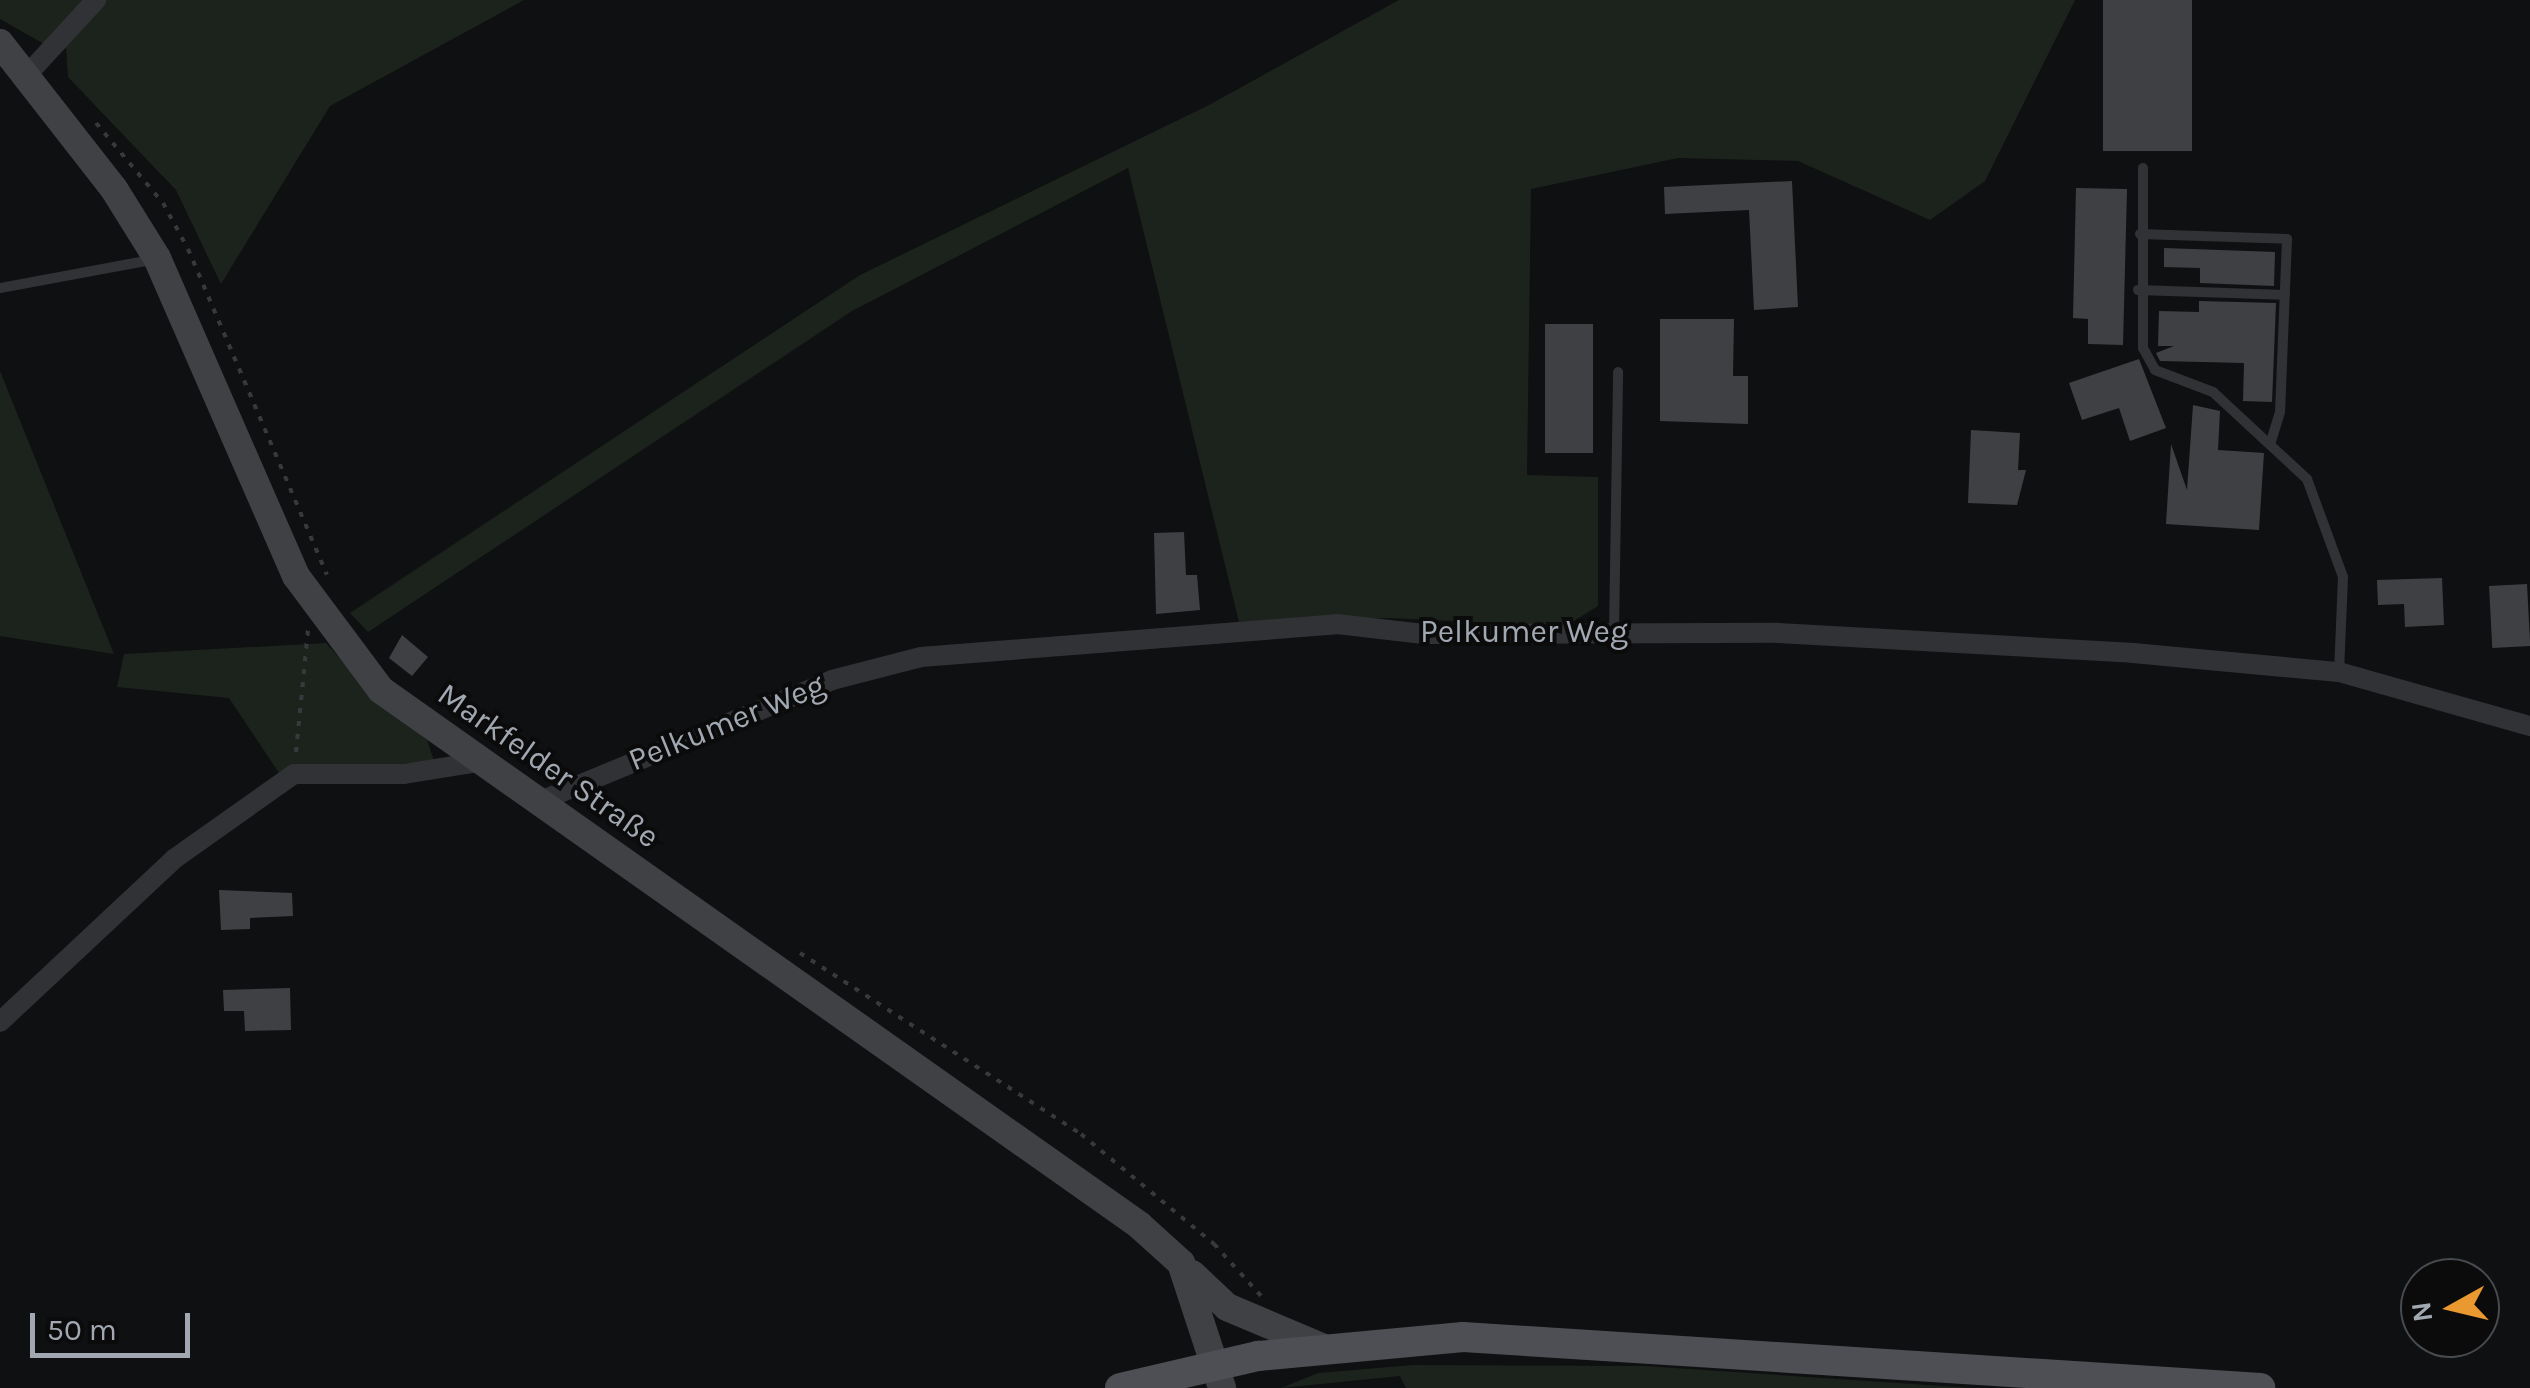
<!DOCTYPE html>
<html>
<head>
<meta charset="utf-8">
<style>
  body { margin:0 }
  #map { position:relative; width:2530px; height:1388px; overflow:hidden; background:#0f1011; font-family:Karla,sans-serif }
  div>[style] { position:absolute }
  [style*='--x'] { left:calc(var(--x)*1px); top:calc(var(--y)*1px); width:calc(var(--w)*1px); rotate:calc(var(--a)*1deg) }
  .green>* { inset:0; background:#1c231c }
  .building>* { inset:0; background:#3f4044; transform-origin:0 0 }
  .path>* { height:4px; margin-top:-2px; transform-origin:0; background:repeating-linear-gradient(90deg,#37393d 0 5px,transparent 0 13px) }
  .lane>* { height:10px; margin:-5px; padding:0 5px; transform-origin:5px; border-radius:5px; background:#313236 }
  .street>* { height:20px; margin:-10px; padding:0 10px; transform-origin:10px; border-radius:10px; background:#313236 }
  .secondary>* { height:28px; margin:-14px; padding:0 14px; transform-origin:14px; border-radius:14px; background:#3f4145 }
  .primary>* { height:30px; margin:-15px; padding:0 15px; transform-origin:15px; border-radius:15px; background:#4d4f54 }
  span { translate:-50% -50%; white-space:nowrap; text-align:center; line-height:1.15; -webkit-text-stroke:8px #0b0b0c; paint-order:stroke }
  .street-label { font-size:32px; color:#a1a8b1 }
  .north { position:absolute; left:2400px; top:1258px; width:100px; height:100px; box-sizing:border-box; background:#0b0b0c; border:2px solid #474a4e; border-radius:50%; rotate:262deg; font-size:28px; font-weight:700; line-height:40px; text-align:center; color:#a1a8b1 }
  .north::after { content:''; display:block; margin:auto; width:35px; height:45px; background:#e9992f; clip-path:polygon(50% 0,100% 100%,50% 72%,0 100%) }
  .scale { position:absolute; left:30px; top:1313px; width:160px; height:45px; box-sizing:border-box; border:5px solid #a1a8b1; border-top:0; padding-left:12px; font-size:30px; line-height:35px; white-space:nowrap; color:#a1a8b1; -webkit-text-stroke:8px #0b0b0c; paint-order:stroke }
</style>
</head>
<body>
<div id="map">
  <div class="green">
    <div style="clip-path:polygon(0 0,524px 0,330px 106px,221px 284px,176px 190px,68px 77px,66px 47px,60px 53px,0 19px)"></div>
    <div style="clip-path:polygon(1399px 0,2075px 0,1985px 181px,1930px 220px,1798px 161px,1678px 158px,1531px 189px,1527px 475px,1598px 477px,1598px 606px,1566px 626px,1389px 618px,1239px 622px,1128px 168px,852px 311px,368px 632px,350px 613px,860px 275px,1209px 105px)"></div>
    <div style="clip-path:polygon(0 371px,114px 654px,0 636px)"></div>
    <div style="clip-path:polygon(326px 643px,379px 702px,427px 740px,434px 761px,281px 776px,229px 698px,117px 687px,124px 654px)"></div>
    <div style="clip-path:polygon(1413px 1365px,1644px 1366px,1973px 1388px,1406px 1388px,1400px 1376px,1281px 1388px,1318px 1373px)"></div>
  </div>
  <div class="building">
    <div style="left:2103px;top:0;width:89px;height:151px"></div>
    <div style="clip-path:polygon(1792px 181px,1798px 307px,1754px 310px,1749px 210px,1665px 214px,1664px 187px)"></div>
    <div style="clip-path:polygon(2076px 188px,2127px 189px,2123px 345px,2088px 344px,2088px 319px,2073px 318px)"></div>
    <div style="clip-path:polygon(2164px 248px,2275px 252px,2274px 286px,2200px 283px,2200px 268px,2164px 267px)"></div>
    <div style="clip-path:polygon(2199px 301px,2276px 303px,2272px 402px,2243px 401px,2244px 363px,2160px 361px,2156px 353px,2174px 346px,2158px 346px,2159px 311px,2199px 312px)"></div>
    <div style="clip-path:polygon(1660px 319px,1734px 319px,1733px 376px,1748px 376px,1748px 424px,1660px 421px)"></div>
    <div style="left:1545px;top:324px;width:48px;height:129px"></div>
    <div style="clip-path:polygon(2139px 359px,2166px 428px,2130px 441px,2119px 408px,2082px 420px,2069px 383px)"></div>
    <div style="clip-path:polygon(2193px 405px,2220px 411px,2218px 450px,2264px 453px,2259px 530px,2166px 524px,2171px 444px,2187px 490px)"></div>
    <div style="clip-path:polygon(1971px 430px,2020px 433px,2018px 470px,2026px 470px,2017px 505px,1968px 503px)"></div>
    <div style="clip-path:polygon(1184px 532px,1186px 575px,1197px 575px,1200px 610px,1156px 614px,1154px 533px)"></div>
    <div style="clip-path:polygon(2442px 578px,2444px 625px,2405px 627px,2404px 604px,2378px 605px,2377px 580px)"></div>
    <div style="left:2527px;top:584px;width:62px;height:38px;rotate:87deg"></div>
    <div style="clip-path:polygon(402px 635px,428px 657px,412px 676px,389px 658px)"></div>
    <div style="clip-path:polygon(219px 890px,292px 893px,293px 916px,250px 918px,250px 929px,221px 930px)"></div>
    <div style="clip-path:polygon(290px 988px,291px 1030px,245px 1031px,244px 1011px,224px 1011px,223px 990px)"></div>
  </div>
  <div class="path">
    <div style="--x:96;--y:123;--w:104;--a:50.1"></div>
    <div style="--x:163;--y:203;--w:52;--a:61.5"></div>
    <div style="--x:188;--y:249;--w:354;--a:66.9"></div>
    <div style="--x:296;--y:752;--w:124;--a:-84.4"></div>
    <div style="--x:800;--y:953;--w:334;--a:32.8"></div>
    <div style="--x:1081;--y:1134;--w:173;--a:39.6"></div>
    <div style="--x:1214;--y:1244;--w:72;--a:47.8"></div>
  </div>
  <div class="lane">
    <div style="--x:2143;--y:168;--w:180;--a:90"></div>
    <div style="--x:2143;--y:348;--w:25;--a:61"></div>
    <div style="--x:2155;--y:370;--w:62;--a:20.8"></div>
    <div style="--x:2213;--y:392;--w:128;--a:42.8"></div>
    <div style="--x:2307;--y:479;--w:104;--a:69.8"></div>
    <div style="--x:2343;--y:577;--w:94;--a:92.4"></div>
    <div style="--x:2140;--y:234;--w:147;--a:1.9"></div>
    <div style="--x:2287;--y:239;--w:173;--a:92.3"></div>
    <div style="--x:2280;--y:412;--w:34;--a:107"></div>
    <div style="--x:0;--y:288;--w:159;--a:-10.5"></div>
    <div style="--x:2138;--y:290;--w:147;--a:1.9"></div>
    <div style="--x:1614;--y:633;--w:261;--a:-89.1"></div>
  </div>
  <div class="street">
    <div style="--x:25;--y:77;--w:105;--a:-47.3"></div>
    <div style="--x:538;--y:802;--w:318;--a:-22.5"></div>
    <div style="--x:832;--y:680;--w:92;--a:-14.5"></div>
    <div style="--x:921;--y:657;--w:417;--a:-4.5"></div>
    <div style="--x:1337;--y:624;--w:87;--a:6.6"></div>
    <div style="--x:1423;--y:634;--w:355;--a:-0.2"></div>
    <div style="--x:1778;--y:633;--w:356;--a:3.2"></div>
    <div style="--x:2133;--y:653;--w:207;--a:5.3"></div>
    <div style="--x:2339;--y:672;--w:198;--a:15.8"></div>
    <div style="--x:0;--y:1022;--w:238;--a:-43.1"></div>
    <div style="--x:174;--y:859;--w:147;--a:-35.3"></div>
    <div style="--x:294;--y:774;--w:110;--a:0"></div>
    <div style="--x:404;--y:774;--w:76;--a:-9.1"></div>
  </div>
  <div class="secondary">
    <div style="--x:0;--y:43;--w:185;--a:52"></div>
    <div style="--x:114;--y:189;--w:81;--a:58.1"></div>
    <div style="--x:157;--y:258;--w:347;--a:66.4"></div>
    <div style="--x:296;--y:576;--w:142;--a:53.3"></div>
    <div style="--x:381;--y:690;--w:928;--a:35.21"></div>
    <div style="--x:1139;--y:1225;--w:57;--a:42.1"></div>
    <div style="--x:1181;--y:1263;--w:132;--a:71.8"></div>
    <div style="--x:1192;--y:1274;--w:48;--a:43.3"></div>
    <div style="--x:1227;--y:1307;--w:105;--a:22.9"></div>
  </div>
  <div class="primary">
    <div style="--x:1120;--y:1388;--w:142;--a:-13.1"></div>
    <div style="--x:1258;--y:1356;--w:206;--a:-5.3"></div>
    <div style="--x:1463;--y:1337;--w:799;--a:3.66"></div>
  </div>
  <div class="street-label">
    <span style="left:1524px;top:632px">Pelkumer Weg</span>
    <span style="left:727px;top:723px;rotate:-22deg">Pelkumer Weg</span>
    <span style="left:548px;top:766px;rotate:35deg">Markfelder Straße</span>
  </div>
  <div class="north">N</div>
  <div class="scale">50 m</div>
</div>
</body>
</html>
